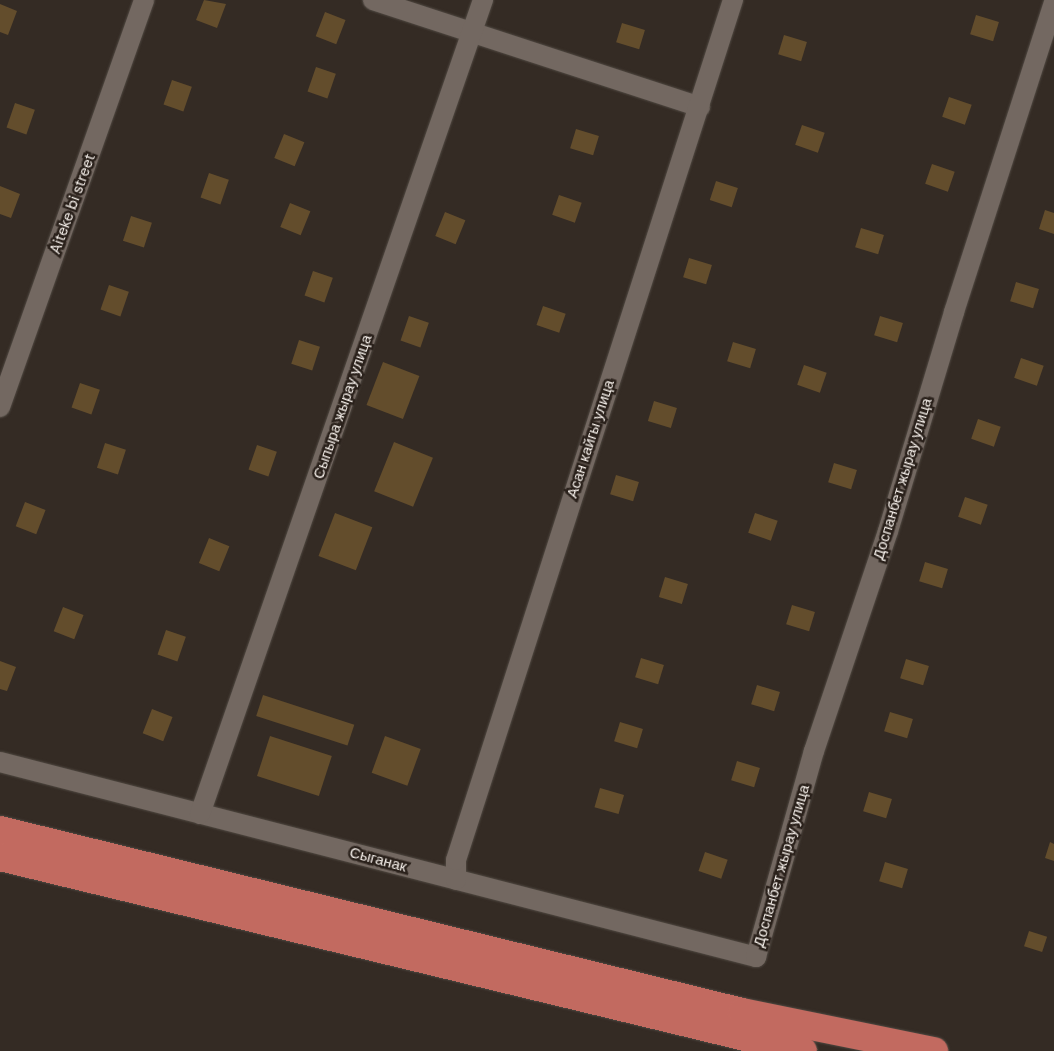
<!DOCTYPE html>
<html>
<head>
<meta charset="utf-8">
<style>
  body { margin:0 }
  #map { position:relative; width:1054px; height:1051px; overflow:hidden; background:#342b24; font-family:"DM Sans",sans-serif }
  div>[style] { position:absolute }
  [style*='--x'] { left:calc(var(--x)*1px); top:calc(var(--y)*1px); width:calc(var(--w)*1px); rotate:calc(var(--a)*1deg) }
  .building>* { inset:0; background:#634d2c; transform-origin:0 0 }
  .roads { filter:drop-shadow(0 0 1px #504942) drop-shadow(0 0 1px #504942) }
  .minor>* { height:20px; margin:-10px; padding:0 10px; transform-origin:10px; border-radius:10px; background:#736861 }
  .trunk>* { height:28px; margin:-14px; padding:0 14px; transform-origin:14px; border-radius:14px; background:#c26a60 }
  span { translate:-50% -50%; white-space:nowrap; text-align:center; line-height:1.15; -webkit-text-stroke:5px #2a211b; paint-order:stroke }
  .street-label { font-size:15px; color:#f6f0eb }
</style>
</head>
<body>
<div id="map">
  <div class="building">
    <div style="clip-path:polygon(204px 0,226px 4px,217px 28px,196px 20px)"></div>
    <div style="clip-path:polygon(0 4px,17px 11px,8px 35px,0 32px)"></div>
    <div style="left:325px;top:12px;width:22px;height:26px;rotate:21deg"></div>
    <div style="left:976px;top:15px;width:24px;height:20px;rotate:17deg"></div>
    <div style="left:622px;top:23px;width:24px;height:20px;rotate:17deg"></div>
    <div style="left:784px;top:35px;width:24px;height:20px;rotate:17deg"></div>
    <div style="left:316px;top:67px;width:21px;height:26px;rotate:19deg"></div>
    <div style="left:172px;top:80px;width:21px;height:26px;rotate:19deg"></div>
    <div style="left:949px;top:97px;width:24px;height:21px;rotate:19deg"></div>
    <div style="left:15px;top:103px;width:21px;height:26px;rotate:19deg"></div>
    <div style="left:802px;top:125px;width:24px;height:21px;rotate:19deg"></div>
    <div style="left:576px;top:129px;width:24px;height:20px;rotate:17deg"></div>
    <div style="left:284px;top:134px;width:22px;height:26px;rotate:22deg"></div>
    <div style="left:932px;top:164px;width:24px;height:21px;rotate:19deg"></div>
    <div style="left:209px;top:173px;width:21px;height:26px;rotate:19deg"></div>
    <div style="left:716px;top:181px;width:23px;height:20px;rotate:18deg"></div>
    <div style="clip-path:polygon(0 186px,20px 194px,11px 218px,0 214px)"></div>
    <div style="left:559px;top:195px;width:24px;height:21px;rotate:19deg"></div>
    <div style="left:290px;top:203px;width:22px;height:26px;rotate:22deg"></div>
    <div style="clip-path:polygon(1045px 210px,1054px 213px,1054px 234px,1039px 229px)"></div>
    <div style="left:445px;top:212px;width:22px;height:26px;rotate:22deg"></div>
    <div style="left:131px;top:216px;width:22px;height:26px;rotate:18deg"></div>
    <div style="left:861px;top:228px;width:24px;height:20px;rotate:17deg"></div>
    <div style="left:689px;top:258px;width:24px;height:20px;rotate:17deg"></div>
    <div style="left:313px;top:271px;width:21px;height:26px;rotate:19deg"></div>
    <div style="left:1016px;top:282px;width:24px;height:20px;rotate:17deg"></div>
    <div style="left:109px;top:285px;width:21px;height:26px;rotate:19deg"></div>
    <div style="left:543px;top:306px;width:24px;height:20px;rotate:19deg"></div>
    <div style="left:409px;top:316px;width:21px;height:26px;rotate:19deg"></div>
    <div style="left:880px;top:316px;width:24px;height:20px;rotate:17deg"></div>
    <div style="left:299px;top:340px;width:22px;height:25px;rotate:18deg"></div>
    <div style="left:733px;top:342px;width:24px;height:20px;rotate:17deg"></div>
    <div style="left:1021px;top:358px;width:24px;height:21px;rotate:19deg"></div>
    <div style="left:383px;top:362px;width:39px;height:46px;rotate:21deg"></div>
    <div style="left:804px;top:365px;width:24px;height:21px;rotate:19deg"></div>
    <div style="left:80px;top:383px;width:21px;height:26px;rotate:19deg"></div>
    <div style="left:654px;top:401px;width:24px;height:21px;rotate:17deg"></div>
    <div style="left:978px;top:419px;width:24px;height:21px;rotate:19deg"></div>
    <div style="left:394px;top:442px;width:42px;height:53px;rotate:22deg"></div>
    <div style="left:105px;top:443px;width:22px;height:26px;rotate:18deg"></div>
    <div style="left:257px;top:445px;width:21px;height:26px;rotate:19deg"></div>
    <div style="left:834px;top:463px;width:24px;height:20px;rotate:17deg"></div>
    <div style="left:616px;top:475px;width:24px;height:20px;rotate:17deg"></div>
    <div style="left:965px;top:497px;width:24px;height:21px;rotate:19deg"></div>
    <div style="left:25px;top:502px;width:22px;height:26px;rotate:21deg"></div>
    <div style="left:335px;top:513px;width:40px;height:46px;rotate:21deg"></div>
    <div style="left:755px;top:513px;width:24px;height:21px;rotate:19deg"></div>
    <div style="left:209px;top:538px;width:22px;height:27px;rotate:22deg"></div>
    <div style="left:925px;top:562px;width:24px;height:20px;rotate:17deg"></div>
    <div style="left:665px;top:577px;width:24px;height:21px;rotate:17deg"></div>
    <div style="left:792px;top:605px;width:24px;height:20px;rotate:17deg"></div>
    <div style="left:63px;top:607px;width:22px;height:26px;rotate:21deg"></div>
    <div style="left:166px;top:630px;width:21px;height:26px;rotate:19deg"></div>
    <div style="left:641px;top:658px;width:24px;height:20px;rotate:17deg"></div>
    <div style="left:906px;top:659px;width:24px;height:20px;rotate:17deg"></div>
    <div style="clip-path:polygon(0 661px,16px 667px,7px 691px,0 689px)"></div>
    <div style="left:757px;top:685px;width:24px;height:20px;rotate:17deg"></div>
    <div style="left:263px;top:695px;width:96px;height:22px;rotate:18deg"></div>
    <div style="left:152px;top:709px;width:22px;height:26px;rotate:21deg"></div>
    <div style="left:890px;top:712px;width:24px;height:20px;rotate:17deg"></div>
    <div style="left:620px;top:722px;width:24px;height:20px;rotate:17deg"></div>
    <div style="left:270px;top:736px;width:65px;height:42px;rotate:18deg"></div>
    <div style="left:385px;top:736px;width:38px;height:39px;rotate:20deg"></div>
    <div style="left:737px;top:761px;width:24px;height:20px;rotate:17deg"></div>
    <div style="left:600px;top:788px;width:25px;height:20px;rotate:16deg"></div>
    <div style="left:869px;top:792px;width:24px;height:20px;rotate:17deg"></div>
    <div style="clip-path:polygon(1050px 842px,1054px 844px,1054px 861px,1045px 858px)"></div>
    <div style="left:705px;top:852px;width:24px;height:20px;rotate:19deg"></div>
    <div style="left:885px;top:862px;width:24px;height:20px;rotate:17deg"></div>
    <div style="left:1029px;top:931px;width:19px;height:16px;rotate:18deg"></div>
  </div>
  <div class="roads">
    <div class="minor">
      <div style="--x:373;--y:0;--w:344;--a:18.1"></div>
      <div style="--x:0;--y:407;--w:432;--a:-70.5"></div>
      <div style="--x:0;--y:762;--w:781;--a:14.46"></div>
      <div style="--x:756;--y:957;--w:214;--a:-74.3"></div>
      <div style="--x:814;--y:751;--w:232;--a:-71.4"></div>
      <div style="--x:888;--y:531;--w:229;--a:-73.2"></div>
      <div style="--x:954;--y:312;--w:325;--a:-72.1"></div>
      <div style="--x:200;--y:814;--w:862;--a:-70.83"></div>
      <div style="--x:456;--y:880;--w:20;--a:-90"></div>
      <div style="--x:456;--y:860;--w:904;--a:-72.15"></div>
    </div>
    <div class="trunk">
      <div style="--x:0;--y:830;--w:764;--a:13.78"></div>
      <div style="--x:742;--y:1012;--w:196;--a:11.5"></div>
      <div style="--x:0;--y:857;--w:826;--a:13.58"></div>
    </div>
  </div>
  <div class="street-label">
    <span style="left:73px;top:204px;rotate:-70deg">Aiteke bi street</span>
    <span style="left:343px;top:407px;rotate:-71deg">Сыпыра жырау улица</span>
    <span style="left:591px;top:439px;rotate:-72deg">Асан кайгы улица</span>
    <span style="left:903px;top:479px;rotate:-73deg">Доспанбет жырау улица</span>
    <span style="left:378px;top:860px;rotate:15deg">Сыганак</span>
    <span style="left:782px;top:866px;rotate:-74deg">Доспанбет жырау улица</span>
  </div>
</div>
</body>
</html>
